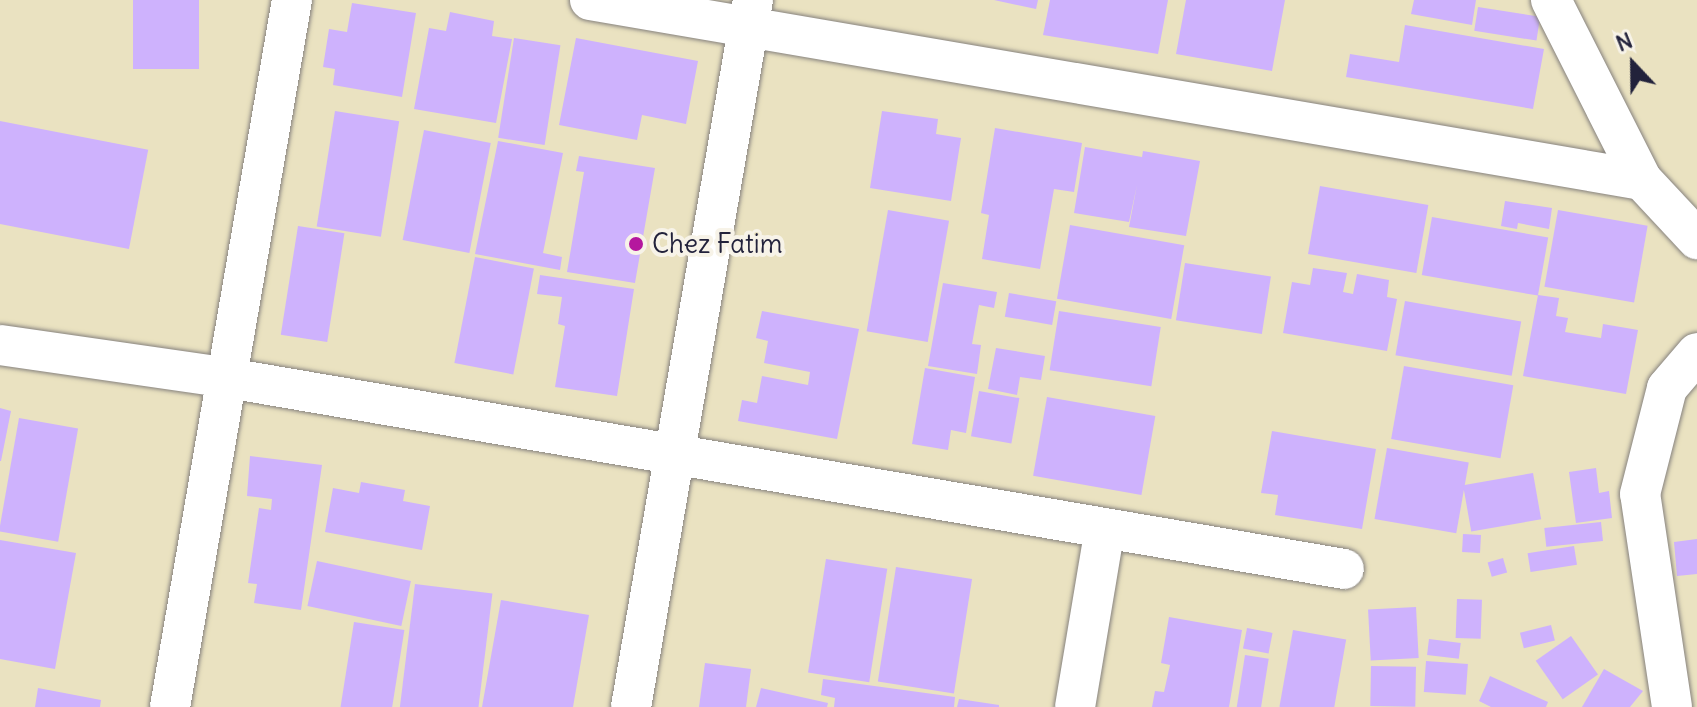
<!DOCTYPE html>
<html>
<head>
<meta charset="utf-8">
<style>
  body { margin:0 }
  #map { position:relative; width:1697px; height:707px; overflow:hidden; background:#eae2c1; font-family:Delius,sans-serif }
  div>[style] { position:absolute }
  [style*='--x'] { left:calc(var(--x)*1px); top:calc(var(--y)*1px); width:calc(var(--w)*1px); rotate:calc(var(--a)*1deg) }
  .building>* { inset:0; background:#ceb2fd; transform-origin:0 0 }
  .roads { filter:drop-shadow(0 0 2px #86827e) drop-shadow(0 0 2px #86827e) }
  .minor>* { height:40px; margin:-20px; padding:0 20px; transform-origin:20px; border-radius:20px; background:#fff }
  .dots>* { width:22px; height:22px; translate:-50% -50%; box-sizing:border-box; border:4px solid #f7f3e8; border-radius:50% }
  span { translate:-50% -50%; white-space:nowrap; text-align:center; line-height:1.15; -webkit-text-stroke:8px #f7f3e8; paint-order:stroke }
  .poi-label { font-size:26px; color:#22223b }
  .left { translate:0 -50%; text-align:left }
  .north { position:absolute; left:1593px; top:24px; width:80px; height:80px; -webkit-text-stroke:6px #f7f3e8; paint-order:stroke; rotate:338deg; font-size:22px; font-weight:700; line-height:32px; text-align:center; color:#22223b }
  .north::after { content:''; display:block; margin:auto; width:28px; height:36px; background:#22223b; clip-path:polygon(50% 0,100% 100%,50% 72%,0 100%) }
</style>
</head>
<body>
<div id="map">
  <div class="building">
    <div style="left:133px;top:0;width:66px;height:69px"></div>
    <div style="clip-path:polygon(994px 0,1038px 0,1036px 9px)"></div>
    <div style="clip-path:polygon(1050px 0,1168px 0,1158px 54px,1043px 35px)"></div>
    <div style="clip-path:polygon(1186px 0,1285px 0,1272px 71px,1176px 54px)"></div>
    <div style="clip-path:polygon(1414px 0,1476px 0,1472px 25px,1411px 14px)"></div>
    <div style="clip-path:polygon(352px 3px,416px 13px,402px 97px,333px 85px,335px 69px,323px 67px,329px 29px,347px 32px)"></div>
    <div style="left:1478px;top:7px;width:63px;height:24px;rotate:9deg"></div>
    <div style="clip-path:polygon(450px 12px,494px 21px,492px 36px,512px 39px,496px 123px,414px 109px,429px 28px,446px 31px)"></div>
    <div style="clip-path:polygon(1405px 25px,1544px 49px,1533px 109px,1346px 77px,1350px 54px,1399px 62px)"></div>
    <div style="left:514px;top:38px;width:47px;height:101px;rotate:9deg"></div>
    <div style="clip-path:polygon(576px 38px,698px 61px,686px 124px,642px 115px,637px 140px,559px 125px)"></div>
    <div style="left:335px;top:111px;width:65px;height:117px;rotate:9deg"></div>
    <div style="clip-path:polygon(882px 111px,938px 119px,936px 134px,961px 138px,951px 201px,870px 188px)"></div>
    <div style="left:0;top:121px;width:151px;height:101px;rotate:11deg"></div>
    <div style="clip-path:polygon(995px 128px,1082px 143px,1074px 192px,1054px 189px,1040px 269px,982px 259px,989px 215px,981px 213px)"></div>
    <div style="left:424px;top:130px;width:68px;height:112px;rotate:11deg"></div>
    <div style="clip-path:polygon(498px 141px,563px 153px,543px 253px,562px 257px,560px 270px,475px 254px)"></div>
    <div style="clip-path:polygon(1085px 147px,1142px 157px,1143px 151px,1200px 161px,1186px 236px,1129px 227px,1137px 185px,1129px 222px,1074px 213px)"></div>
    <div style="clip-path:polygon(579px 156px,655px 168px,635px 283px,567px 272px,584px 172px,576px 171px)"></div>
    <div style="left:1320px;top:186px;width:110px;height:69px;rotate:10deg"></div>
    <div style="clip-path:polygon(1505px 201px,1552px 208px,1549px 229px,1518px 223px,1517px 229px,1501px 226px)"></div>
    <div style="left:888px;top:210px;width:62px;height:123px;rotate:10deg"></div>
    <div style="left:1558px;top:210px;width:91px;height:78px;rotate:10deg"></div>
    <div style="left:1432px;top:217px;width:118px;height:59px;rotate:10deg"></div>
    <div style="left:1070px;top:225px;width:116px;height:75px;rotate:10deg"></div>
    <div style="left:298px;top:226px;width:47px;height:110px;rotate:9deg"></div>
    <div style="left:475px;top:257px;width:60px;height:108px;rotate:11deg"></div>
    <div style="left:1185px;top:263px;width:87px;height:58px;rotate:9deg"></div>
    <div style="clip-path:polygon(1313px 268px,1347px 273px,1343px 292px,1353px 294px,1357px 274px,1389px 280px,1387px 297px,1397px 299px,1387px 351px,1283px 333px,1292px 282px,1310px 285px)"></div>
    <div style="clip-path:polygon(540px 275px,634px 289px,617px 396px,555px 387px,565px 326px,558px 324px,562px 297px,537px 294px)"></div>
    <div style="clip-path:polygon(943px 283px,997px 292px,994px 308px,979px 305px,972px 344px,981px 345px,977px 374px,928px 366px)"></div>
    <div style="left:1009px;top:293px;width:48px;height:24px;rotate:10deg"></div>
    <div style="clip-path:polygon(1538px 295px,1559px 298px,1556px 316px,1568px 318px,1565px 332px,1601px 338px,1603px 324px,1638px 330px,1626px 394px,1523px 376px)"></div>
    <div style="left:1405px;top:301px;width:118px;height:55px;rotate:10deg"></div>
    <div style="clip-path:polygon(762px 311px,859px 329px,837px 439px,738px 421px,742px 400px,757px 403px,762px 376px,808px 385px,810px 372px,764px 363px,768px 341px,756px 338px)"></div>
    <div style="left:1059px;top:311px;width:103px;height:60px;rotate:9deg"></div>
    <div style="clip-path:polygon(996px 348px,1045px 356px,1041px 380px,1020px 377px,1017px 395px,988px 389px)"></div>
    <div style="left:1404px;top:366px;width:111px;height:74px;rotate:10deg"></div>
    <div style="clip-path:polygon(925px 368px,975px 377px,966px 433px,951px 430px,948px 450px,912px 444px)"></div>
    <div style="left:979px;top:391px;width:41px;height:46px;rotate:10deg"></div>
    <div style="left:1047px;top:397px;width:110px;height:80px;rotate:10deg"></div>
    <div style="clip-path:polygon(0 408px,11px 411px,1px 461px,0 461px)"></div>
    <div style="left:19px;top:418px;width:60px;height:115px;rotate:10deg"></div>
    <div style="clip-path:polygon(1272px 431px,1376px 449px,1362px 529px,1275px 515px,1278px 495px,1261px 493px)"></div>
    <div style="left:1387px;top:448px;width:83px;height:72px;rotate:10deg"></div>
    <div style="clip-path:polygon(250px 456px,322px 465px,301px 610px,254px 603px,257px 584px,248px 583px,259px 508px,271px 510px,272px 499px,247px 496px)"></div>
    <div style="clip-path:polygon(1596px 468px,1599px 493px,1609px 491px,1612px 518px,1576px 523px,1569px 472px)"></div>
    <div style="left:1533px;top:473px;width:47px;height:71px;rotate:80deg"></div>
    <div style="clip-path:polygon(361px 482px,405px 490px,403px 501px,430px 506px,422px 550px,325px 532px,333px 488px,359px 493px)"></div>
    <div style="left:1601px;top:522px;width:19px;height:57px;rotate:84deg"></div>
    <div style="left:1463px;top:534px;width:18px;height:18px;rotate:3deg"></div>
    <div style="clip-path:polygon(1697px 539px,1697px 574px,1677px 576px,1674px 542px)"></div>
    <div style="clip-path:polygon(0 540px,76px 553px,55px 669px,0 659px)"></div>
    <div style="left:1574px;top:546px;width:19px;height:47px;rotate:81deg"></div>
    <div style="left:1503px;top:558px;width:15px;height:16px;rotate:74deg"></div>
    <div style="left:826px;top:559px;width:62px;height:115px;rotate:9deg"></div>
    <div style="left:317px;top:561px;width:96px;height:46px;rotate:12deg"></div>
    <div style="left:896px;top:567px;width:77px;height:116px;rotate:9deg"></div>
    <div style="left:415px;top:584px;width:78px;height:124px;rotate:7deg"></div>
    <div style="left:1457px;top:599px;width:25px;height:39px;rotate:2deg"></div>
    <div style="clip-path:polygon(501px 600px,589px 615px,573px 707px,482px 707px)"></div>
    <div style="left:1416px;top:607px;width:51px;height:48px;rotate:87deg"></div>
    <div style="clip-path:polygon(1169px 617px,1242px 630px,1229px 707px,1152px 707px,1155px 691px,1164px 692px,1170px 665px,1161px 663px)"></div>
    <div style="left:354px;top:622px;width:51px;height:86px;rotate:9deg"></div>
    <div style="left:1551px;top:625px;width:16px;height:32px;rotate:76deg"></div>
    <div style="left:1247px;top:628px;width:26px;height:21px;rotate:11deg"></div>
    <div style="left:1293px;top:630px;width:54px;height:78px;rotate:10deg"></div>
    <div style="left:1571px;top:636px;width:47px;height:43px;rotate:55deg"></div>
    <div style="left:1429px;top:639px;width:32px;height:16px;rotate:7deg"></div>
    <div style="left:1245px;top:655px;width:24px;height:53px;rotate:9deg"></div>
    <div style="left:1426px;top:661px;width:42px;height:31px;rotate:4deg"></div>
    <div style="clip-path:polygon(705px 663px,751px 669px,746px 707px,699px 707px)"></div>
    <div style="left:1371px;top:666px;width:45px;height:40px;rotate:1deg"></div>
    <div style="clip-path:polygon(1604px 669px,1643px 691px,1630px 707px,1582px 707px)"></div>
    <div style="clip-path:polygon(1490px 676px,1548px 702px,1546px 707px,1491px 707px,1479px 701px)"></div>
    <div style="clip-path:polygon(823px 679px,955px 697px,954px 707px,834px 707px,835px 698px,821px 695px)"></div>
    <div style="clip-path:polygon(38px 688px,101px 700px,100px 707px,35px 707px)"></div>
    <div style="clip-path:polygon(761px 688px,828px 703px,827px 707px,756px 707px)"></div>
    <div style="clip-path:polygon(959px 699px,999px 705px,999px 707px,957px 707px)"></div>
  </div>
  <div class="roads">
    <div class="minor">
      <div style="--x:590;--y:0;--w:1067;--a:9.71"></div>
      <div style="--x:1551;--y:0;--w:202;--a:63.2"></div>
      <div style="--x:1642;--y:180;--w:81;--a:47"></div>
      <div style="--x:0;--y:345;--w:230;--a:8.2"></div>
      <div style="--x:228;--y:378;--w:1132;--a:9.71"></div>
      <div style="--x:170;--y:707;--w:717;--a:-80.21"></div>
      <div style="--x:631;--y:707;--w:717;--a:-80.21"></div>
      <div style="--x:1075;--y:707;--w:181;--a:-80.5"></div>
      <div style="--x:1672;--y:707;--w:215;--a:-98.5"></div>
      <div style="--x:1640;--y:494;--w:109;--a:-75.7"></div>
      <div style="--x:1667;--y:388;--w:46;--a:-49.4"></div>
    </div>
  </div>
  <div class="dots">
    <div style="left:636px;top:244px;background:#b5179e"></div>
  </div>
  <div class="poi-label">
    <span class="left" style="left:652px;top:244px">Chez Fatim</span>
  </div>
  <div class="north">N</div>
</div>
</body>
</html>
